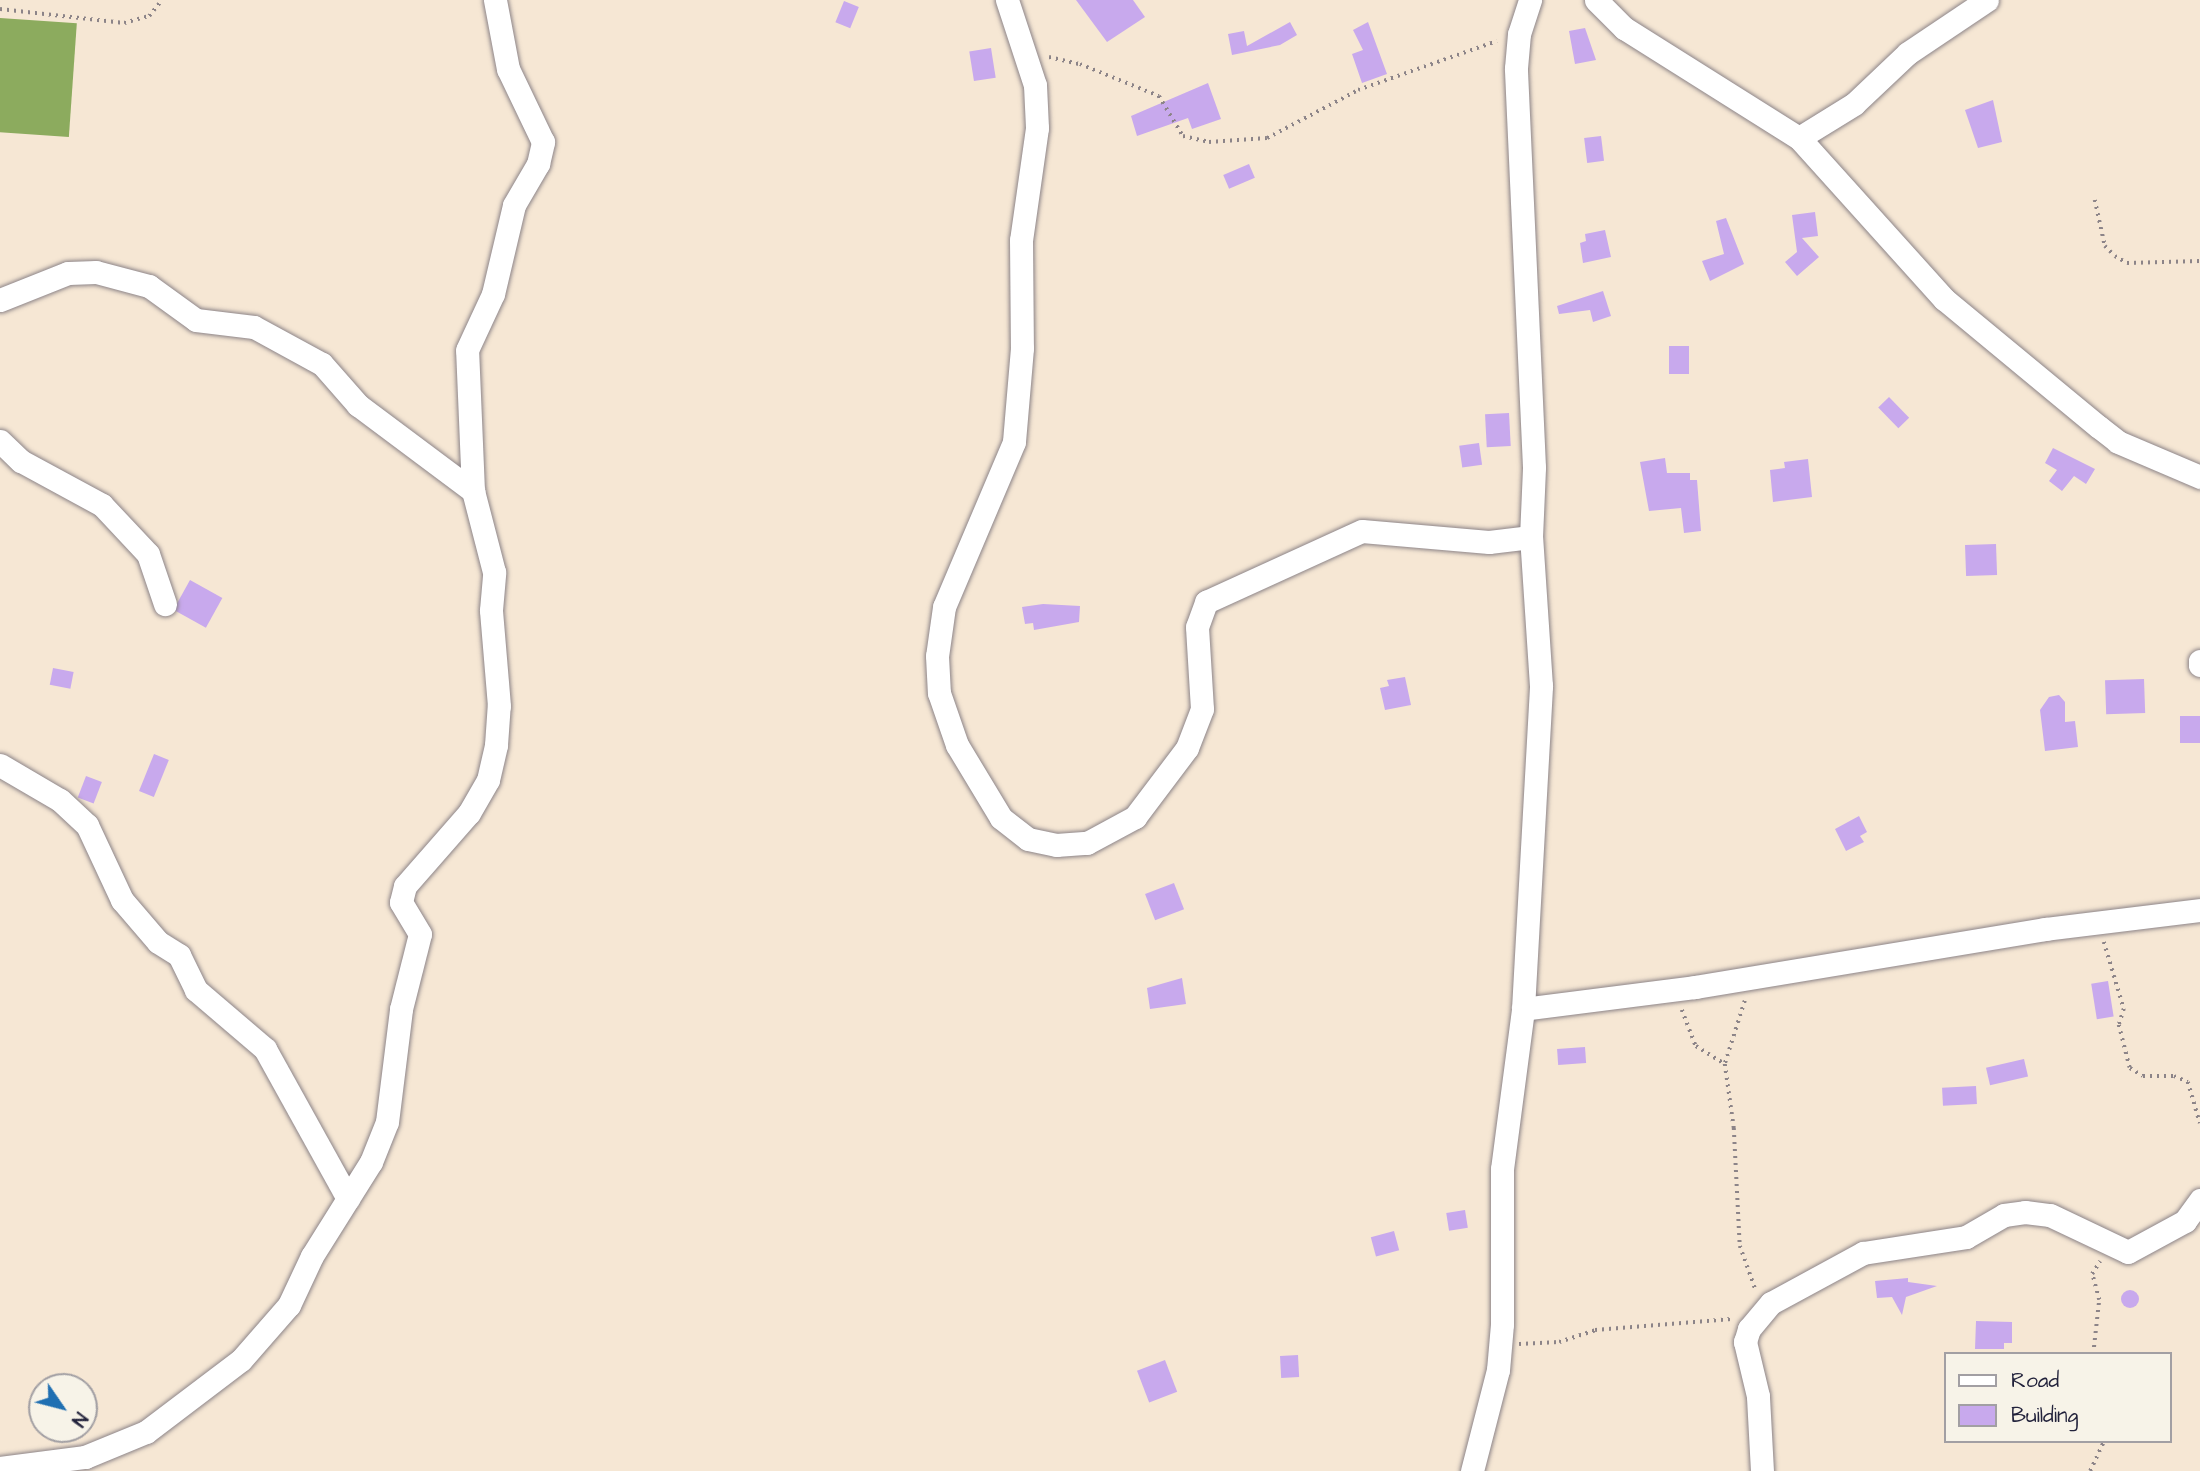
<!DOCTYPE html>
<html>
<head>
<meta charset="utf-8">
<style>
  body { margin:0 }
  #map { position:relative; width:2200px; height:1471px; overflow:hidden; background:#f6e7d4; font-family:"Architects Daughter",sans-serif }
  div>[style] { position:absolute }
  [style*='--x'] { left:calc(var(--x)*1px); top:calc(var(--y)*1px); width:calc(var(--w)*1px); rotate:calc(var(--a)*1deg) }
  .forest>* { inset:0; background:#8cab5e; transform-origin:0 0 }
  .building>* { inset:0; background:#c8a9ed; transform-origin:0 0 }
  .round { border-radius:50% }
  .path>* { height:3.5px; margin-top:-1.75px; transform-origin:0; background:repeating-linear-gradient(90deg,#8c8488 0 2px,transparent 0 7px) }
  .roads { filter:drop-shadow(0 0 2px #8c8488) drop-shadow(0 0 2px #8c8488) }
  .minor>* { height:23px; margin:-11.5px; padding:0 11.5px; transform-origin:11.5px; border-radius:11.5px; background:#fff }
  span { translate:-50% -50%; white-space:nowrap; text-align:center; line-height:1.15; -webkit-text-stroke:5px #f7f3e8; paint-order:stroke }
  .legend { position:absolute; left:1944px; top:1352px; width:228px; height:91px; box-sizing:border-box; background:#f7f3e8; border:2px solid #a29fa3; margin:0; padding:9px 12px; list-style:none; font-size:21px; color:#22223b }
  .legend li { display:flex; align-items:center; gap:14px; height:35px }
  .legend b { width:35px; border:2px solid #a29fa3 }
  .north { position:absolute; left:28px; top:1373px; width:70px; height:70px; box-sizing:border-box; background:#f7f3e8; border:2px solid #a29fa3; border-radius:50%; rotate:125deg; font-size:19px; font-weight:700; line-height:28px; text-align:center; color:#22223b }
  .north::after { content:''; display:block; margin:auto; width:24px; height:32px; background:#1f6fb2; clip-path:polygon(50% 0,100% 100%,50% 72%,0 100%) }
</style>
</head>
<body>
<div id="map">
  <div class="forest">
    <div style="left:0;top:18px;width:77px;height:114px;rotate:4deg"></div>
  </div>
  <div class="building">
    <div style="clip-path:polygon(1076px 0,1133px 0,1145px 17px,1107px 42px)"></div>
    <div style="left:844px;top:1px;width:16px;height:23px;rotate:22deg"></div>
    <div style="clip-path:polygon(1290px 22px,1297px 35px,1280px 45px,1232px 55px,1228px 34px,1244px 31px,1247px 46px)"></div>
    <div style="clip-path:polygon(1368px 22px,1387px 74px,1362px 83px,1352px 54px,1363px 50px,1353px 30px)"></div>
    <div style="clip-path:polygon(1585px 28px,1596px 60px,1575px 64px,1569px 31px)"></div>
    <div style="left:991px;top:48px;width:30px;height:22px;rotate:81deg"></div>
    <div style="clip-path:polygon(1208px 83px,1221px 119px,1192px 129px,1188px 118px,1137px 136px,1131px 116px)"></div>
    <div style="clip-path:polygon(1993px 100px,2002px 142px,1978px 148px,1965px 110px)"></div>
    <div style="left:1601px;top:136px;width:25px;height:17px;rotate:83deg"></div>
    <div style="left:1249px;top:164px;width:15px;height:28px;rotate:67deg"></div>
    <div style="clip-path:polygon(1815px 212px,1818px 236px,1802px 238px,1819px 257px,1797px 276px,1785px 262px,1797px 252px,1792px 215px)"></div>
    <div style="clip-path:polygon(1726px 218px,1744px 264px,1710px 281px,1702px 261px,1724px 254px,1716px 221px)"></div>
    <div style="clip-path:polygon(1605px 230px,1611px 257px,1583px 263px,1580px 243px,1586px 241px,1585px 234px)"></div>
    <div style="clip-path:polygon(1603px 291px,1611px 316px,1593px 322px,1590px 310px,1559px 314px,1557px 306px)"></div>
    <div style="left:1669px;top:346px;width:20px;height:28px"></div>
    <div style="left:1889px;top:397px;width:29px;height:15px;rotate:46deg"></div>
    <div style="left:1509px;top:413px;width:33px;height:24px;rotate:87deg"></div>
    <div style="left:1479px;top:443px;width:22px;height:20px;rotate:82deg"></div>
    <div style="clip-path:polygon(2053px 448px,2095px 469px,2086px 484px,2074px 476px,2062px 491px,2049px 481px,2057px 470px,2045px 463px)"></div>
    <div style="clip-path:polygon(1665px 458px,1667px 473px,1690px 473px,1690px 480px,1697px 480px,1701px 531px,1684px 533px,1681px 508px,1649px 511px,1640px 462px)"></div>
    <div style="clip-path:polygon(1808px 459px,1812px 497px,1773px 502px,1770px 470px,1785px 468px,1784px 462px)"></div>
    <div style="left:1996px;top:544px;width:31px;height:31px;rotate:88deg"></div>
    <div style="left:190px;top:580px;width:37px;height:34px;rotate:29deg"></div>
    <div style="clip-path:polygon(1043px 604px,1080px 606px,1079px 622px,1034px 630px,1033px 623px,1025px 624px,1022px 607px)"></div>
    <div style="left:53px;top:668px;width:21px;height:17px;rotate:11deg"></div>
    <div style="clip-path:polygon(1405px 677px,1411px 705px,1385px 710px,1380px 688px,1389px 686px,1387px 680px)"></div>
    <div style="left:2144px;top:679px;width:34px;height:39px;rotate:88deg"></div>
    <div style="clip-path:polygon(2059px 695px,2065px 702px,2065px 722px,2075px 721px,2078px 747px,2045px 751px,2040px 710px,2049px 697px)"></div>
    <div style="left:2180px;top:716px;width:20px;height:27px"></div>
    <div style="left:154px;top:754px;width:16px;height:40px;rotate:22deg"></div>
    <div style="left:86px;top:776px;width:17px;height:23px;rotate:21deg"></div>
    <div style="clip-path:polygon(1859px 816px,1867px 832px,1860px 836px,1864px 842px,1846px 851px,1835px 829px)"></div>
    <div style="left:1174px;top:883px;width:28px;height:31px;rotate:69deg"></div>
    <div style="clip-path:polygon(1182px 978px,1186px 1004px,1150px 1009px,1147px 988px)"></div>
    <div style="left:2108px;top:981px;width:36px;height:17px;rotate:81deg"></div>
    <div style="left:1585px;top:1047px;width:16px;height:28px;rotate:86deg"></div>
    <div style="left:2024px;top:1059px;width:18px;height:39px;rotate:77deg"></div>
    <div style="left:1976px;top:1086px;width:18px;height:34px;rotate:87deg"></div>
    <div style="left:1465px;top:1210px;width:18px;height:19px;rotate:81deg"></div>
    <div style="left:1394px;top:1231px;width:20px;height:24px;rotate:75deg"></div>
    <div style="clip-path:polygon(1908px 1278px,1908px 1282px,1937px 1286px,1906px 1297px,1902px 1315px,1892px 1297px,1877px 1298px,1875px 1281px)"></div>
    <div class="round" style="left:2121px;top:1290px;width:18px;height:18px"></div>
    <div style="clip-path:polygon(1976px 1321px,2012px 1322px,2012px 1343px,2004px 1343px,2004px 1349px,1975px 1349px)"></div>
    <div style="left:1298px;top:1355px;width:22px;height:18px;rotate:87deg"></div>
    <div style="left:1165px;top:1360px;width:34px;height:30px;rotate:69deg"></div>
  </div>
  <div class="path">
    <div style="--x:0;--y:9;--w:125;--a:6.4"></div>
    <div style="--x:124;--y:23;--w:26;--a:-16"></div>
    <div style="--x:149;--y:16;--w:21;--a:-51"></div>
    <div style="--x:1049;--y:57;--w:32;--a:13"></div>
    <div style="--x:1080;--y:64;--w:85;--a:22.1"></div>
    <div style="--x:1159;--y:96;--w:47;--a:59"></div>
    <div style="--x:1183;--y:136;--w:27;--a:13"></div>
    <div style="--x:1209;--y:142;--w:58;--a:-3.9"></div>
    <div style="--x:1267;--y:138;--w:103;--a:-27.8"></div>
    <div style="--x:1358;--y:90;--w:147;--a:-19.4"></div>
    <div style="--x:2095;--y:200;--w:47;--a:77.7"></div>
    <div style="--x:2105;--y:246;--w:14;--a:45"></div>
    <div style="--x:2115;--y:256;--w:14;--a:30"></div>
    <div style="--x:2127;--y:263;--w:73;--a:-1.6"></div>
    <div style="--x:2104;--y:942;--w:70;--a:73.4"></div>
    <div style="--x:2124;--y:1009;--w:17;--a:107"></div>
    <div style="--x:2119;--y:1025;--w:44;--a:75.7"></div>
    <div style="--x:2130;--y:1068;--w:15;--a:32"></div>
    <div style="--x:2143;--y:1076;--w:31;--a:0"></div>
    <div style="--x:2174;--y:1076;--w:15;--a:23"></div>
    <div style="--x:2188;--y:1082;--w:43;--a:73.7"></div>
    <div style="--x:1745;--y:1001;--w:66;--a:107.6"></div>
    <div style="--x:1725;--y:1064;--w:65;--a:82"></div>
    <div style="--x:1734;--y:1128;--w:118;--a:87.1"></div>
    <div style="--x:1740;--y:1246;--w:48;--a:70.4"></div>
    <div style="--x:1682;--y:1010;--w:39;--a:69"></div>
    <div style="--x:1696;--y:1046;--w:34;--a:32"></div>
    <div style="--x:1519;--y:1344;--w:40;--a:-2.9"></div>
    <div style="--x:1559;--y:1342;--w:38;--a:-18"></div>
    <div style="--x:1595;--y:1330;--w:137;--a:-4.6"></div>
    <div style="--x:2093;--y:1354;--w:54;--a:-83.7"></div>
    <div style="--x:2099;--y:1300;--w:27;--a:-105"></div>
    <div style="--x:2092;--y:1274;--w:15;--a:-58"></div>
    <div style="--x:2090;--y:1471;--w:33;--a:-65"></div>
  </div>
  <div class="roads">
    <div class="minor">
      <div style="--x:1007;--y:0;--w:89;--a:71.8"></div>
      <div style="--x:1035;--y:85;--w:43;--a:87.3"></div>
      <div style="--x:1037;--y:128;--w:113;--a:98.1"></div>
      <div style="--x:1021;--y:240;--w:108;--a:89.5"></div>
      <div style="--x:1022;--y:348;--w:94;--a:94.9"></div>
      <div style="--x:1014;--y:442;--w:179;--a:113"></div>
      <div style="--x:944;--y:607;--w:49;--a:98.1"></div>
      <div style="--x:937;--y:656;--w:37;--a:87"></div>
      <div style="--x:939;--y:693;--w:55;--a:70.9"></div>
      <div style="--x:957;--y:745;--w:85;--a:58.9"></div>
      <div style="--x:1001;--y:818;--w:34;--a:38"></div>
      <div style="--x:1028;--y:839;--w:29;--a:12"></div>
      <div style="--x:1056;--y:845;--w:31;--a:-4"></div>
      <div style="--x:1087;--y:843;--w:55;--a:-28.4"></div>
      <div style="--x:1135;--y:817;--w:86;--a:-53"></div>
      <div style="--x:1187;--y:748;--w:42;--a:-69"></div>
      <div style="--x:1202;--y:709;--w:82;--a:-93.5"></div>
      <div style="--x:1197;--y:627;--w:27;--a:-70"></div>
      <div style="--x:1206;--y:602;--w:171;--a:-24.5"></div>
      <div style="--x:1362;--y:531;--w:127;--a:5"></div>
      <div style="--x:1489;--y:542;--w:42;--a:-6.8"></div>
      <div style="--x:1596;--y:0;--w:40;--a:45"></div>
      <div style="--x:1624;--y:28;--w:207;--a:32.2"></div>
      <div style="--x:1799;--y:138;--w:217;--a:48"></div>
      <div style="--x:1944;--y:299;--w:201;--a:39.6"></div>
      <div style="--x:2099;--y:427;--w:24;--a:38"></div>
      <div style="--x:2118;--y:442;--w:89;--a:23.1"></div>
      <div style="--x:1799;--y:138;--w:65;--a:-31.7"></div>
      <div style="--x:1854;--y:104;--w:74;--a:-43.4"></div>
      <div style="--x:1908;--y:53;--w:95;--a:-33.9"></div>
      <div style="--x:0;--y:300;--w:73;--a:-21.7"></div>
      <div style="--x:68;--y:273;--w:28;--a:-2"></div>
      <div style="--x:96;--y:272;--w:55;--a:14.8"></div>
      <div style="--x:149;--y:286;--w:58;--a:35.9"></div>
      <div style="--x:196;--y:320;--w:58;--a:6.9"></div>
      <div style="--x:254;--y:327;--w:77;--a:28.6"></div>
      <div style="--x:322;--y:364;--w:55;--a:48.7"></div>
      <div style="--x:358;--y:405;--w:144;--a:36.8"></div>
      <div style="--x:0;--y:441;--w:29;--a:44"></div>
      <div style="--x:21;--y:461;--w:92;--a:28.5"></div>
      <div style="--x:102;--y:505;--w:67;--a:46.8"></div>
      <div style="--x:148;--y:554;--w:53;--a:71.2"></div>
      <div style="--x:2200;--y:661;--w:4;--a:90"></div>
      <div style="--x:0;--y:765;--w:69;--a:30.3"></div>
      <div style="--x:60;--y:800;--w:37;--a:43"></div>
      <div style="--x:87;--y:825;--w:83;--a:65"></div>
      <div style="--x:122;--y:900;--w:55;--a:49.4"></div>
      <div style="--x:158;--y:942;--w:25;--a:32"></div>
      <div style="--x:179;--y:955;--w:39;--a:64"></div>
      <div style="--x:196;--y:990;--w:91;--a:40.5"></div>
      <div style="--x:265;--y:1049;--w:171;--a:61"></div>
      <div style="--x:1523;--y:1009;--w:173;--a:-7.3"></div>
      <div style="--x:1695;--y:987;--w:355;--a:-9.4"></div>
      <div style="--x:2045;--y:929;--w:156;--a:-7"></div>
      <div style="--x:0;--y:1468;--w:86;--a:-7.4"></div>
      <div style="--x:85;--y:1457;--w:66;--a:-22.3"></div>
      <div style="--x:146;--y:1432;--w:119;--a:-37.2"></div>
      <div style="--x:241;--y:1360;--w:73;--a:-48.9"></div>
      <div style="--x:289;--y:1305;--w:54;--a:-64.9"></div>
      <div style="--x:312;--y:1256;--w:111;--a:-57.9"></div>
      <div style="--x:371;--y:1162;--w:43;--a:-68.2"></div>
      <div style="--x:387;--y:1122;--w:114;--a:-82.9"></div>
      <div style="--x:401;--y:1009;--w:77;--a:-75.8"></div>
      <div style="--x:420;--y:934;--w:37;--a:-121"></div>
      <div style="--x:401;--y:902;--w:16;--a:-76"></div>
      <div style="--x:405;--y:886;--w:97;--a:-48.8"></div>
      <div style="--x:469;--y:813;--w:38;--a:-60"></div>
      <div style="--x:488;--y:780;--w:36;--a:-77"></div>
      <div style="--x:496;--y:745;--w:39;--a:-86"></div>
      <div style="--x:499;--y:706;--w:96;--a:-94.8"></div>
      <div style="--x:491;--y:610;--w:38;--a:-85"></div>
      <div style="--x:494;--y:572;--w:84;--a:-104.5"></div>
      <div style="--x:473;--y:491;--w:141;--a:-92.4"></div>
      <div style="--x:467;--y:350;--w:62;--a:-65.1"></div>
      <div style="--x:493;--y:294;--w:91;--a:-76.7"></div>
      <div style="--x:514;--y:205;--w:48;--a:-59.7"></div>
      <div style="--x:538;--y:164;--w:23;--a:-77"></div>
      <div style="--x:543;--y:142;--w:81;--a:-115.6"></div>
      <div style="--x:508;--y:69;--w:70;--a:-100.7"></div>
      <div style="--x:1472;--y:1471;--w:104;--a:-75.6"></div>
      <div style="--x:1498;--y:1370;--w:46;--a:-85"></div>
      <div style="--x:1502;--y:1324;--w:155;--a:-90"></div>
      <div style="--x:1502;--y:1169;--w:161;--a:-82.5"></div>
      <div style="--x:1523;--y:1009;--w:324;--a:-86.8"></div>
      <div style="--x:1541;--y:686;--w:149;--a:-93.8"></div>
      <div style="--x:1531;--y:537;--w:70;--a:-87.5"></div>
      <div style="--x:1534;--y:467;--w:399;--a:-92.6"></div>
      <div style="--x:1516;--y:68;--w:34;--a:-85"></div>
      <div style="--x:1519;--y:34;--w:36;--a:-72"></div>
      <div style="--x:1762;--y:1471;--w:75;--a:-93.1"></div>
      <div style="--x:1758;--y:1396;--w:56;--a:-103.5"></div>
      <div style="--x:1745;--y:1342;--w:14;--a:-73"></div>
      <div style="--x:1749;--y:1329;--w:34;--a:-50"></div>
      <div style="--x:1771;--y:1303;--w:105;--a:-28.5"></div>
      <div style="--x:1863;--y:1253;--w:104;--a:-8.8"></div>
      <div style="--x:1966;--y:1237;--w:44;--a:-30.1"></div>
      <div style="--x:2004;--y:1215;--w:21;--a:-8"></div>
      <div style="--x:2025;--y:1212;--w:25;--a:7"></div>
      <div style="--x:2050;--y:1215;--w:86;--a:25.4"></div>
      <div style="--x:2128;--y:1252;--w:65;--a:-28.5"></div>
      <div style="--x:2185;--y:1221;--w:26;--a:-54"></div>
    </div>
  </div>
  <ul class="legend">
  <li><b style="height:9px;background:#fff"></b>Road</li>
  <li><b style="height:19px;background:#c8a9ed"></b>Building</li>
  </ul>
  <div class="north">N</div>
</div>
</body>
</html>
